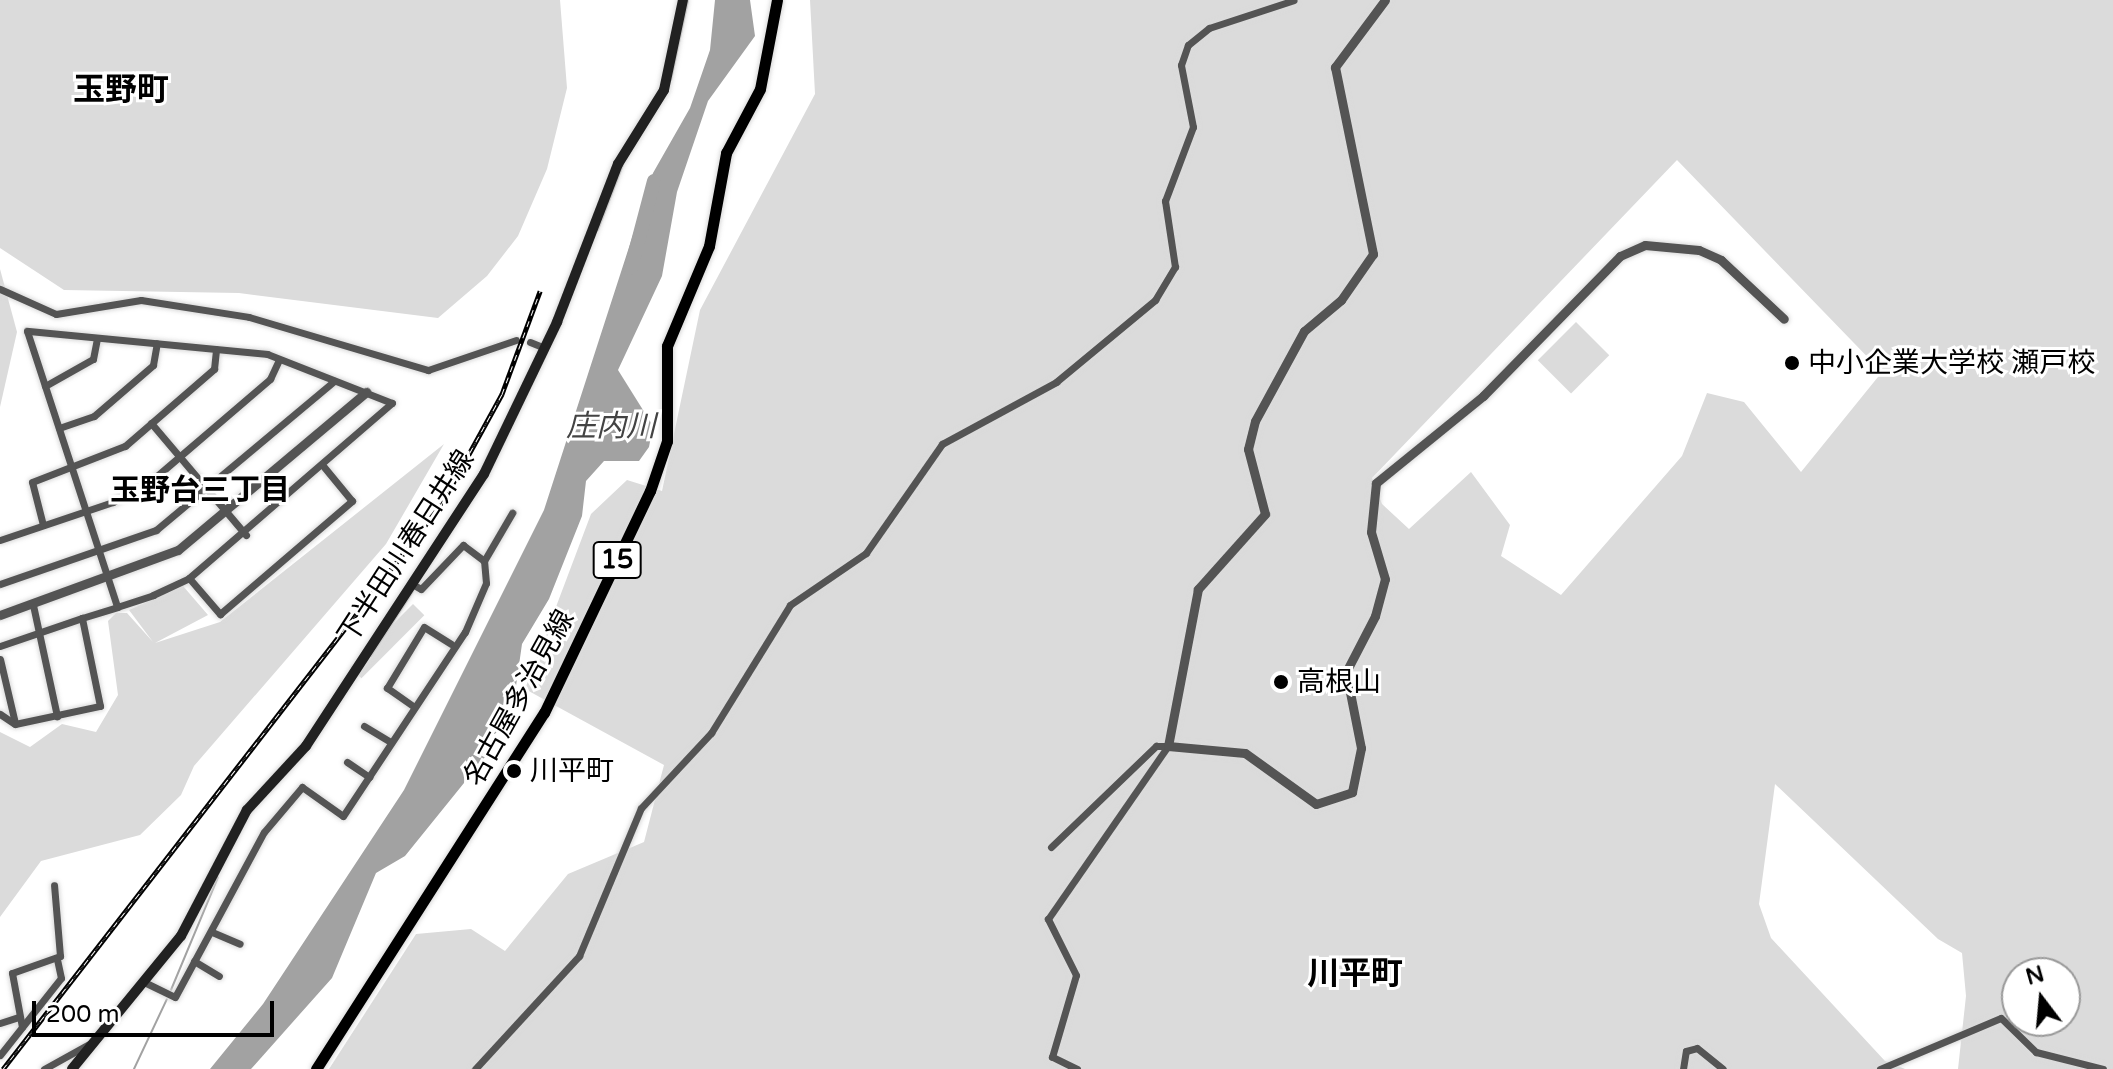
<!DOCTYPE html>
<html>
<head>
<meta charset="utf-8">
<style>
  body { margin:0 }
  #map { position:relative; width:2113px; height:1069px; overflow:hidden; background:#fff; font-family:"Varela Round","Noto Sans JP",sans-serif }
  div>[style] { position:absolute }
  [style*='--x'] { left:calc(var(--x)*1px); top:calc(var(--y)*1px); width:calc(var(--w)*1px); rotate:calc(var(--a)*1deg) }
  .green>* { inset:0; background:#dbdbdb; transform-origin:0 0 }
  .water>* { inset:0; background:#a2a2a2 }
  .stream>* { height:2px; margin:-1px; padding:0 1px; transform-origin:1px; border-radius:1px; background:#a2a2a2 }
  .river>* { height:14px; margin:-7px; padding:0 7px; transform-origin:7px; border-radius:7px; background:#a2a2a2 }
  .roads { filter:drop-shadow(0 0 2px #dbdbdb) drop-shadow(0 0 2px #dbdbdb) }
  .minor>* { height:7px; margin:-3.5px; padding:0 3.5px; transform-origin:3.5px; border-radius:3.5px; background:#545454 }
  .tertiary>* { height:9px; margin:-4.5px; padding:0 4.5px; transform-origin:4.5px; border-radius:4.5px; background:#545454 }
  .secondary>* { height:10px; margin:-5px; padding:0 5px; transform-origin:5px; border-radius:5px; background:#212121 }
  .primary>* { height:11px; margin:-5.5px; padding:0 5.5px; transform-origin:5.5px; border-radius:5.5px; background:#000 }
  .rail>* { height:5px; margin-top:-2.5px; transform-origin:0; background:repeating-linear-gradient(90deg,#fff 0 6px,#000 0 12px); box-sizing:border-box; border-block:2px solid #000 }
  .dots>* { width:22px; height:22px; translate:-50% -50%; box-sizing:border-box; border:4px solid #fff; border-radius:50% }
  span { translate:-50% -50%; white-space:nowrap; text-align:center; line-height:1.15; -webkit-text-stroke:6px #fff; paint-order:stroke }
  .shield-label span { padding:2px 6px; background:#fff; border:2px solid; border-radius:6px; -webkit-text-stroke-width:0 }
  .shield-label { font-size:26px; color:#000; font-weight:700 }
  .poi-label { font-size:28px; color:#000 }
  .left { translate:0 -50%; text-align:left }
  .street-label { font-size:28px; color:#000 }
  .water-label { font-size:30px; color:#434343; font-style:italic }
  .neighbourhood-label { font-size:30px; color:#000; font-weight:700 }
  .quarter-label { font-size:32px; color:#000; font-weight:700 }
  .north { position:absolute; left:2001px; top:957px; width:80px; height:80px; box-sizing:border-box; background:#fff; border:2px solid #999; border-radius:50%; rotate:344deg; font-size:22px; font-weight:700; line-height:32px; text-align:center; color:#000 }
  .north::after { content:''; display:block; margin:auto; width:28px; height:36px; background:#000; clip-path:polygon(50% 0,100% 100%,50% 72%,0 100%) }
  .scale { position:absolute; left:32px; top:1001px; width:242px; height:36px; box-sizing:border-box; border:4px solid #000; border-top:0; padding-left:10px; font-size:24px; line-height:28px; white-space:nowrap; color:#000; -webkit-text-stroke:6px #fff; paint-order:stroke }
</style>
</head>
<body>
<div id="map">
  <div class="green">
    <div style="clip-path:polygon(0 0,560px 0,567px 88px,547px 169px,518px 236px,487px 276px,438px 318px,239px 293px,64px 290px,0 248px)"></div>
    <div style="clip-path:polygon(evenodd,810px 0,2113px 0,2113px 1069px,1958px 1069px,1966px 996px,1962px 953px,1938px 939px,1775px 784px,1759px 904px,1771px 938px,1885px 1061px,1905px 1069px,329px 1069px,416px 934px,471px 929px,505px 951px,568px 874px,644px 842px,664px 765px,525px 689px,591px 514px,627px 480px,662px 491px,700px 310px,815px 94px,810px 0,1677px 160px,1882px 372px,1801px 472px,1744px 402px,1707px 393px,1682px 456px,1561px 595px,1501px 556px,1510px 525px,1471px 472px,1409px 529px,1382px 504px,1372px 478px,1677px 160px,810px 0,2017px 973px,2065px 973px,2065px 1021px,2017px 1021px,2017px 973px)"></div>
    <div style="clip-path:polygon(0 269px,17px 332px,0 407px)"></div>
    <div style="left:1576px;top:322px;width:47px;height:54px;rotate:45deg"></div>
    <div style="clip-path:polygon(444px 444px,386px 544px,194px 766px,181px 795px,140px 835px,41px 861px,0 917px,0 732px,30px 747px,62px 724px,96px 732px,118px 695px,108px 621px,116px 613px,127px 613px,153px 642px,129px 610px,183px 586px,208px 615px,155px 643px,220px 622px)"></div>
    <div style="left:413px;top:604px;width:16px;height:89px;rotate:45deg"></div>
  </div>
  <div class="water">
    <div style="clip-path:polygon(715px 0,750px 0,755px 36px,708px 101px,677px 192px,662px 276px,618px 370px,653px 426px,649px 447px,639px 461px,604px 461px,586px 481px,582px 516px,549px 599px,522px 644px,515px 693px,496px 733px,485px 740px,485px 757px,405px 856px,376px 873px,332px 978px,251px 1069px,210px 1069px,263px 1004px,404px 790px,544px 510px,653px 173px,690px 108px,710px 50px)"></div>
  </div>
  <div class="stream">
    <div style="--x:671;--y:80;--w:81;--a:-77.9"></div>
    <div style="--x:598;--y:230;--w:70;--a:-69"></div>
    <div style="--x:371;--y:656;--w:79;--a:-56.9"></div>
    <div style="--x:171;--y:990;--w:122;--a:-67.4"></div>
    <div style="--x:134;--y:1069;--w:77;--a:-64.8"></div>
  </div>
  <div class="river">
    <div style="--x:631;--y:268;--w:90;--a:-75.2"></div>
  </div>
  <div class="roads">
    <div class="minor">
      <div style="--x:0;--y:289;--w:61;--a:24.1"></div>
      <div style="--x:56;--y:314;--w:86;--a:-9.4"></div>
      <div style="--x:141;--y:300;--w:109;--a:8.9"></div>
      <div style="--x:249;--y:317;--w:187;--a:16.5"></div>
      <div style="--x:428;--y:370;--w:93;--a:-18.8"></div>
      <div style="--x:530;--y:342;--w:16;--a:22"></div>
      <div style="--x:45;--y:386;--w:55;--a:-29.4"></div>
      <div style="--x:93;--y:359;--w:21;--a:-79"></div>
      <div style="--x:151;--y:423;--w:147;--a:49.7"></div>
      <div style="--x:59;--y:428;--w:37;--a:-19"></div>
      <div style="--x:94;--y:416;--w:78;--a:-40.8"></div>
      <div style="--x:153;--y:365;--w:22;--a:-80"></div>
      <div style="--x:43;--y:525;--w:44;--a:-104.3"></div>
      <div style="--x:32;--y:482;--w:100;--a:-21.2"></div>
      <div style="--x:125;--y:446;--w:118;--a:-40.9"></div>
      <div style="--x:214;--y:369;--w:20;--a:-84"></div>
      <div style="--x:0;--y:540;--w:119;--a:-18.6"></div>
      <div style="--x:113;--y:502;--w:43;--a:-28.9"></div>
      <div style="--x:151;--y:481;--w:157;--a:-40.6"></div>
      <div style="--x:270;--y:379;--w:21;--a:-65"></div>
      <div style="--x:189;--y:578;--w:48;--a:49.3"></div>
      <div style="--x:220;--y:614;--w:174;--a:-40.6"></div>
      <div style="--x:352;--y:501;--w:44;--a:-129.5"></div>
      <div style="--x:0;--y:584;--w:165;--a:-19.1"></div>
      <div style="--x:156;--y:530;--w:232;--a:-39.9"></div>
      <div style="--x:412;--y:584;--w:10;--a:29"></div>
      <div style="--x:421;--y:589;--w:61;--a:-46.3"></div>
      <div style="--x:463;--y:545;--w:26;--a:37"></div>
      <div style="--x:33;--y:605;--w:114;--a:77.8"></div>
      <div style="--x:0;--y:646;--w:87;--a:-18.9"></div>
      <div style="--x:82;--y:618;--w:37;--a:-17"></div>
      <div style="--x:117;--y:607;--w:38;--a:-18"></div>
      <div style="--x:153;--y:595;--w:40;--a:-25"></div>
      <div style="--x:189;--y:578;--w:268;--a:-40.8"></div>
      <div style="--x:392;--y:403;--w:134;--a:-158.6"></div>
      <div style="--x:267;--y:354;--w:241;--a:-174.5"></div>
      <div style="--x:27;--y:331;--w:290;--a:71.9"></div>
      <div style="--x:0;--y:659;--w:66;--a:76.8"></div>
      <div style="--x:413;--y:706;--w:32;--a:-145"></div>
      <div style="--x:387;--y:688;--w:71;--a:-58.8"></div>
      <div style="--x:424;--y:627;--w:32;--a:32"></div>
      <div style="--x:0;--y:714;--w:18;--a:34"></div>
      <div style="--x:15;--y:724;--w:87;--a:-12"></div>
      <div style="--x:100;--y:706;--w:90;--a:-101.6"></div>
      <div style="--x:364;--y:726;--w:31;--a:31"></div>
      <div style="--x:347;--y:762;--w:27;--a:34"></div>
      <div style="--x:1051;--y:847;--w:146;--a:-43.9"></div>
      <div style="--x:1156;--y:746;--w:12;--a:0"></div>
      <div style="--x:212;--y:932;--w:30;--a:23"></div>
      <div style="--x:194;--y:961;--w:29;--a:31"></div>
      <div style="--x:144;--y:982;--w:34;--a:26"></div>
      <div style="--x:175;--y:997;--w:187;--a:-61.7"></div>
      <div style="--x:264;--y:832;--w:59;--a:-49.8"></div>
      <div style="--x:302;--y:787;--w:50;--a:35.3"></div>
      <div style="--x:343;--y:816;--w:221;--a:-56.5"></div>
      <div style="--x:465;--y:632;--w:53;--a:-66.8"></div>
      <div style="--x:486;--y:583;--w:22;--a:-95"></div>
      <div style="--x:484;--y:561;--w:56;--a:-59.7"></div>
      <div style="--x:0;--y:1023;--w:20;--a:-18"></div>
      <div style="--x:22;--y:1027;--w:55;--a:-100.5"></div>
      <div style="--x:12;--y:973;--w:51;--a:-19.5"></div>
      <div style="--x:60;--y:956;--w:71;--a:-94.8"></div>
      <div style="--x:0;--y:1055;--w:98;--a:-51.6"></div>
      <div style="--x:61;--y:978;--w:19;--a:-102"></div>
      <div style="--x:44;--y:1069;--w:51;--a:-29.1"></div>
      <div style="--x:475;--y:1069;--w:154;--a:-47.4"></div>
      <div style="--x:579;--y:956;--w:160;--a:-67.3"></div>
      <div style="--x:641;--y:808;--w:103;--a:-47"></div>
      <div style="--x:711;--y:733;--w:150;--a:-58.3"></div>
      <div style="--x:790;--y:605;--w:92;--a:-34.4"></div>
      <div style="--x:866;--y:553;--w:133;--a:-55.1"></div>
      <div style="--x:942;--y:444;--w:130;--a:-28.5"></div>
      <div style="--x:1056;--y:382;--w:129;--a:-39.6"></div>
      <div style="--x:1155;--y:300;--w:39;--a:-59"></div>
      <div style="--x:1175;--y:267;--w:67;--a:-98.6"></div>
      <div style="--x:1165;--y:201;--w:79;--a:-69.3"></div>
      <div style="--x:1193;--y:127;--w:63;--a:-101"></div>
      <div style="--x:1181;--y:65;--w:21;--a:-71"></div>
      <div style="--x:1188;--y:45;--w:27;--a:-39"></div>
      <div style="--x:1209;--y:28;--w:89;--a:-18.2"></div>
      <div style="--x:1077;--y:1069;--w:28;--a:-154"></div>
      <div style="--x:1052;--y:1057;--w:85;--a:-73.7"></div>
      <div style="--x:1076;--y:975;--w:63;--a:-116.6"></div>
      <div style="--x:1048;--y:919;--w:211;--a:-55.3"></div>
      <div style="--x:1683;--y:1069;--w:18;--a:-81"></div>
      <div style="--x:1686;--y:1051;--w:11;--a:-15"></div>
      <div style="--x:1697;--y:1048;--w:33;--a:39"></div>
      <div style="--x:1880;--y:1069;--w:131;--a:-22.9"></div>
      <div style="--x:2001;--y:1018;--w:49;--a:44.2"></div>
      <div style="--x:2036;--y:1052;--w:69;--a:14.2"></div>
    </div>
    <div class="tertiary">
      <div style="--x:1385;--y:0;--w:84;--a:126.7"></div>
      <div style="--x:1335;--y:67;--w:191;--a:78.5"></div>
      <div style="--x:1373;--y:254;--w:56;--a:124.8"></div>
      <div style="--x:1341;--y:300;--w:48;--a:140"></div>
      <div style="--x:1304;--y:331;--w:102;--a:118.6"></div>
      <div style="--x:1255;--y:421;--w:29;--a:104"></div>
      <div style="--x:1248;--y:449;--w:67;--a:75.3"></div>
      <div style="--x:1265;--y:514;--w:101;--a:131.8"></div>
      <div style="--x:1198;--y:589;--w:160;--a:100.8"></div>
      <div style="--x:1168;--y:746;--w:77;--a:5.2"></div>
      <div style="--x:1245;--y:753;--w:87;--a:35.7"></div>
      <div style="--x:1316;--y:804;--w:38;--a:-18"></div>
      <div style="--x:1352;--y:792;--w:45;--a:-78.4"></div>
      <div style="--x:1361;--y:748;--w:77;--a:-101.2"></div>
      <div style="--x:1346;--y:672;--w:63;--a:-62.6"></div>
      <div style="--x:1375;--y:616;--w:38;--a:-75"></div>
      <div style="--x:1385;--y:579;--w:49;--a:-106.6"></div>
      <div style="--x:1371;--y:532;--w:49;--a:-84.2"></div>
      <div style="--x:1376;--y:483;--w:138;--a:-39.1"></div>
      <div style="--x:1483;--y:396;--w:196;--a:-45.6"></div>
      <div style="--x:1620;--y:256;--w:27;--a:-24"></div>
      <div style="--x:1645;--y:245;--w:54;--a:5.3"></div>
      <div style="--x:1699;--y:250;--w:24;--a:24"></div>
      <div style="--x:1721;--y:260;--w:86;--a:43.1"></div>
      <div style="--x:0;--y:615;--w:189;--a:-20.1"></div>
      <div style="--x:178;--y:550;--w:246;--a:-40"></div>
    </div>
    <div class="secondary">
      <div style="--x:72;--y:1069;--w:172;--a:-50.7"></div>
      <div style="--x:181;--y:936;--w:142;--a:-62.4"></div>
      <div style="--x:247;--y:810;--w:87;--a:-47.3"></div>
      <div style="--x:306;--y:746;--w:325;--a:-56.8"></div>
      <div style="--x:484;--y:474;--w:169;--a:-64.3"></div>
      <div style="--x:557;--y:322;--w:169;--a:-68.9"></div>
      <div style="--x:618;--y:164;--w:87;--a:-58.1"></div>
      <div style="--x:664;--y:90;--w:92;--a:-78.1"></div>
    </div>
    <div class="primary">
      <div style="--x:316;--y:1069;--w:423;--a:-57.4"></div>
      <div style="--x:544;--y:713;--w:246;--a:-64.5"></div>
      <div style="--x:650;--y:491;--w:53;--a:-71.2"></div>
      <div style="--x:667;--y:441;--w:95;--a:-90"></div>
      <div style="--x:667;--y:346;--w:108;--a:-67.2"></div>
      <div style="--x:709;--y:246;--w:95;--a:-79.6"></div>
      <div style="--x:726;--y:153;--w:72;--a:-62"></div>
      <div style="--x:760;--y:89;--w:91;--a:-79.2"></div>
    </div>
  </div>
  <div class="rail">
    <div style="--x:3;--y:1069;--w:714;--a:-52.17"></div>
    <div style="--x:441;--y:505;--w:127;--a:-61.2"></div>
    <div style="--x:502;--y:394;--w:110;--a:-69.7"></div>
  </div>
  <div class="dots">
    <div style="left:1792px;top:363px;background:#000"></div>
    <div style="left:1281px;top:682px;background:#000"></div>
    <div style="left:514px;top:771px;background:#000"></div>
  </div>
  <div class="shield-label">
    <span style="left:617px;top:560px">15</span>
  </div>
  <div class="poi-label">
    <span class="left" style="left:1808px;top:363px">中小企業大学校 瀬戸校</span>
    <span class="left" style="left:1297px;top:682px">高根山</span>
    <span class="left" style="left:530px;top:771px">川平町</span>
  </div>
  <div class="street-label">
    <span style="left:406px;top:547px;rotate:-57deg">下半田川春日井線</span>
    <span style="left:519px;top:698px;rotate:-61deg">名古屋多治見線</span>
  </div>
  <div class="water-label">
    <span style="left:611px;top:427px">庄内川</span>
  </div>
  <div class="neighbourhood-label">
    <span style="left:200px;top:491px">玉野台三丁目</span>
  </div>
  <div class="quarter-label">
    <span style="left:121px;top:90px">玉野町</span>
    <span style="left:1355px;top:974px">川平町</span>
  </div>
  <div class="north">N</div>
  <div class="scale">200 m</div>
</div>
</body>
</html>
